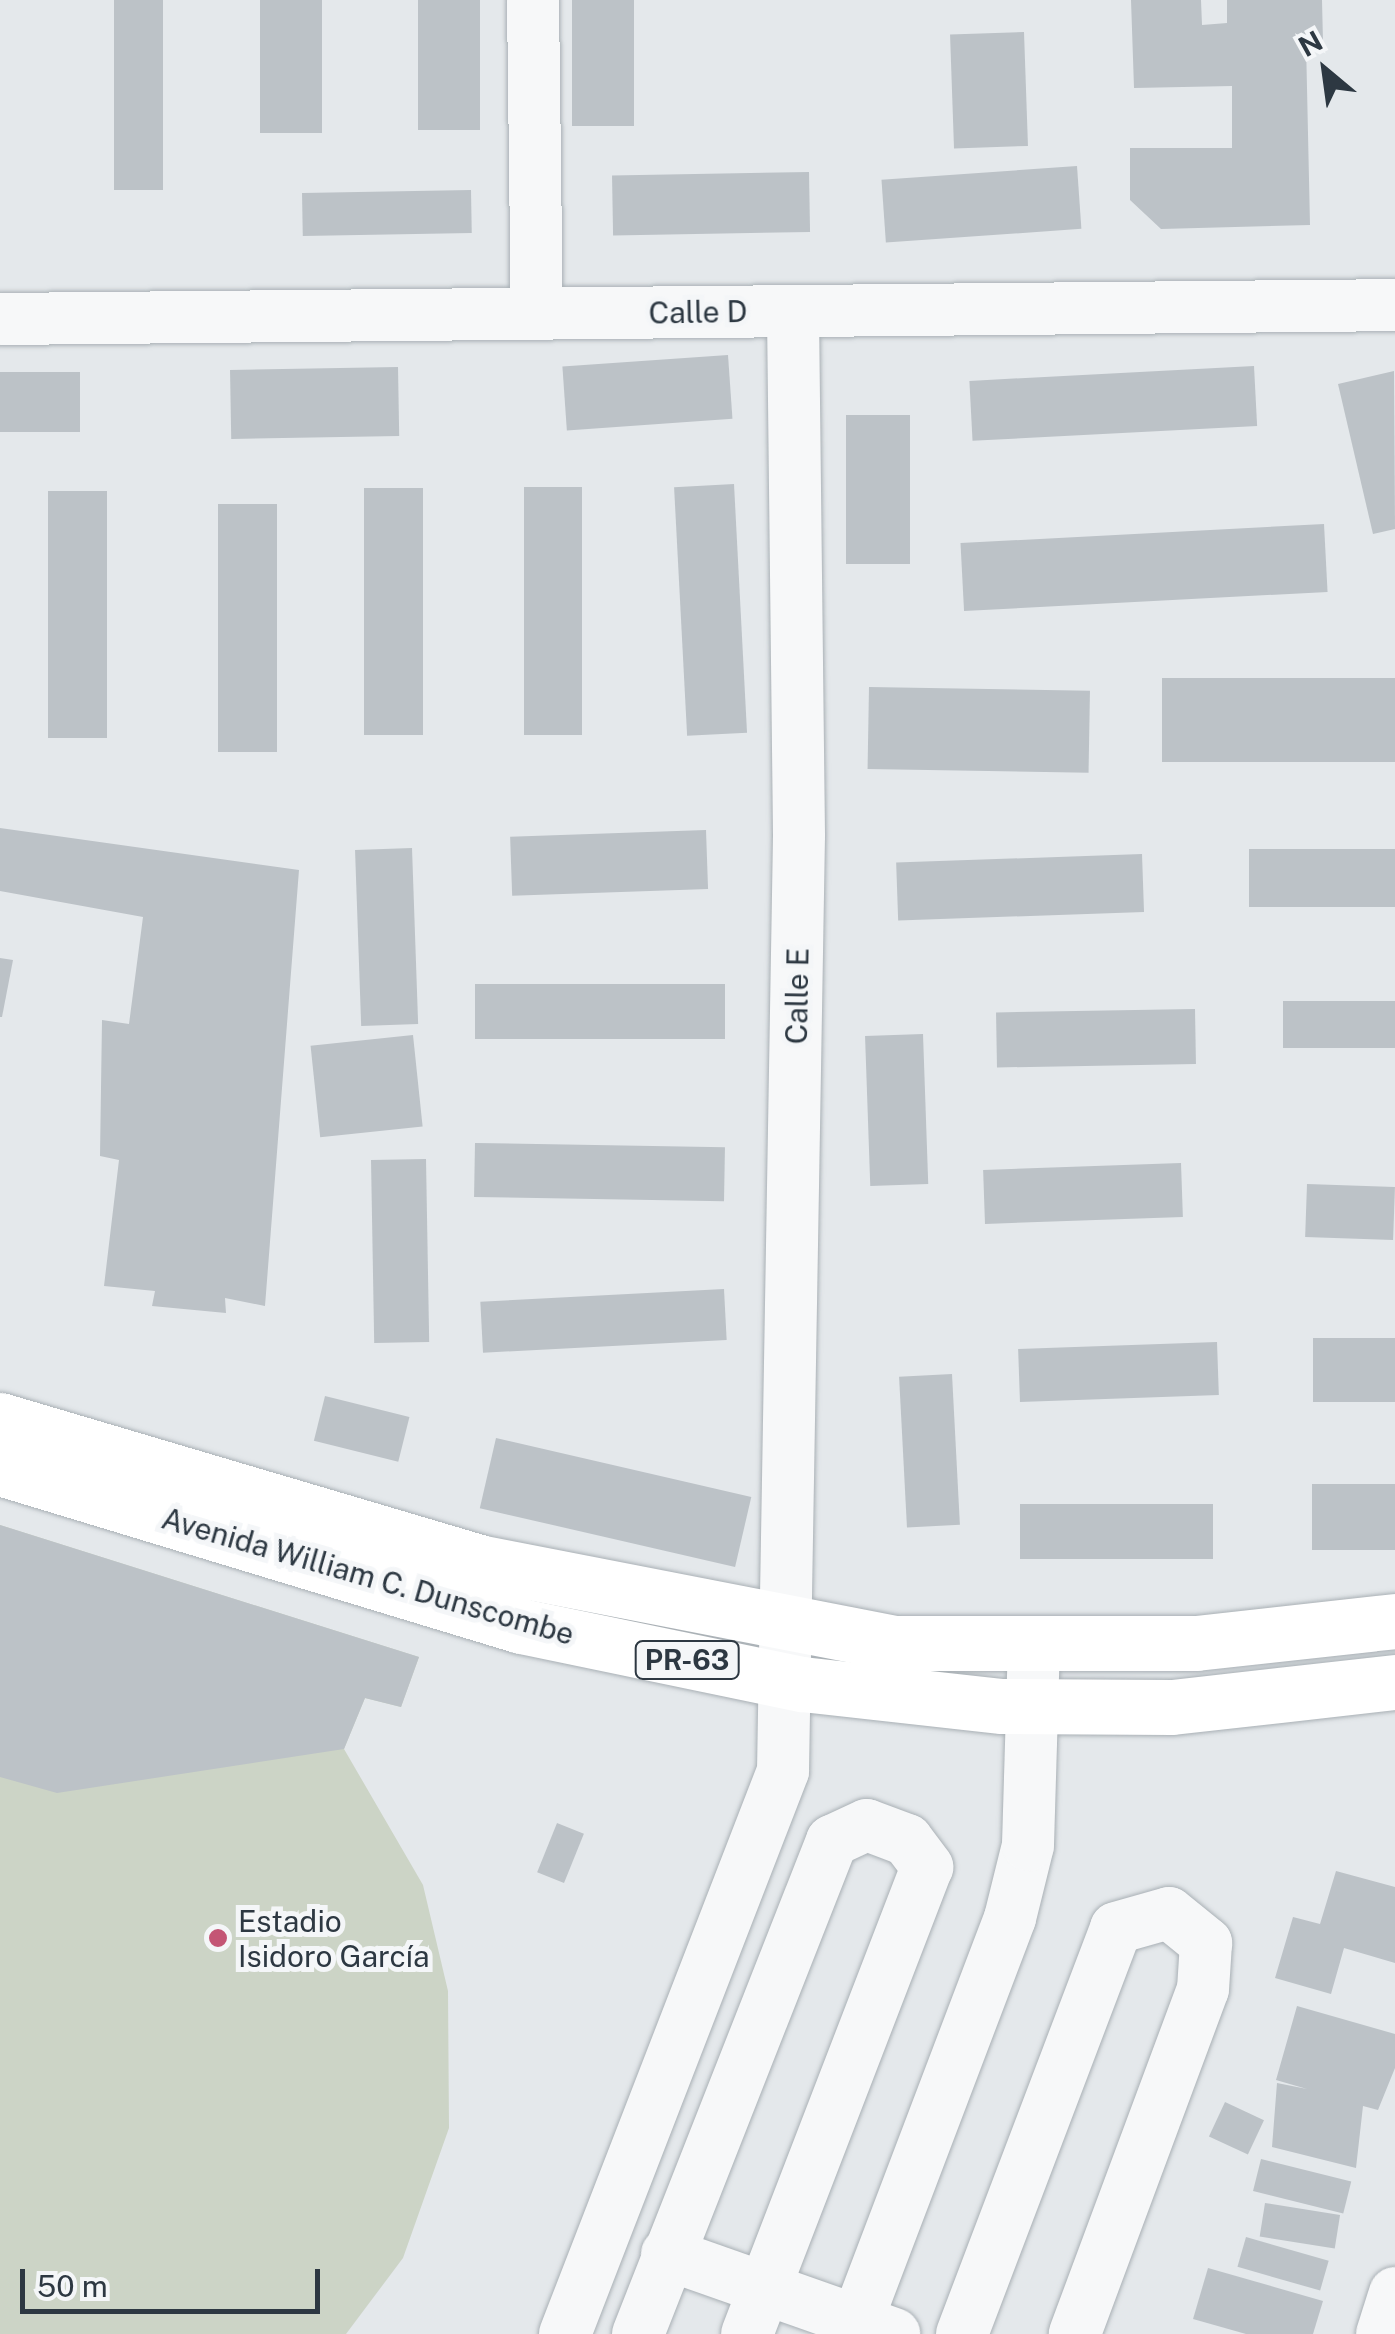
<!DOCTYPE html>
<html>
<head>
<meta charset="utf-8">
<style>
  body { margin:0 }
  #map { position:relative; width:1395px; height:2334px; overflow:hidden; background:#e4e8eb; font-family:"Public Sans",sans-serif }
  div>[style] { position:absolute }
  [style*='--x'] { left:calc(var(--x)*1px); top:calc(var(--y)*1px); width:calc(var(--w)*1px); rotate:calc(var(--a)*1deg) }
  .green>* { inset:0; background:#ccd4c6 }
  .building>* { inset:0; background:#bcc2c7; transform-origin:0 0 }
  .roads { filter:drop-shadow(0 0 2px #a9b0b5) drop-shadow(0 0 2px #a9b0b5) }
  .minor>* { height:52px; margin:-26px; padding:0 26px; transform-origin:26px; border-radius:26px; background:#f7f8f9 }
  .major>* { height:55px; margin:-27.5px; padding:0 27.5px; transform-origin:27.5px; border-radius:27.5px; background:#fff }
  .dots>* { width:28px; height:28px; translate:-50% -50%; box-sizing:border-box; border:5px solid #f4f6f8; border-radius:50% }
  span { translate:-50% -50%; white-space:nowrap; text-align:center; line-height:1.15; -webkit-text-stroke:10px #f4f6f8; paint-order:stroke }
  .shield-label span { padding:2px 8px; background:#f4f6f8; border:2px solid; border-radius:8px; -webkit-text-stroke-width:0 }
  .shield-label { font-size:28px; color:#2d3842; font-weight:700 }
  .street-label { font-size:30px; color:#2d3842 }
  .poi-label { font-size:30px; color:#2d3842 }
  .left { translate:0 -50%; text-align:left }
  .north { position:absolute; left:1275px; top:20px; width:100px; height:100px; -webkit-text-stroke:8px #f4f6f8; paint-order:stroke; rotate:331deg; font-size:28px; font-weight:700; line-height:40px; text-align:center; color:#2d3842 }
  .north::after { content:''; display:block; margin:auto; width:35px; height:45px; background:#2d3842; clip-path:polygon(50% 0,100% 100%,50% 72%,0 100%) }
  .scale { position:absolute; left:20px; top:2269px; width:300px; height:45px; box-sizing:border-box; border:5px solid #2d3842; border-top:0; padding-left:12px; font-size:30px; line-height:35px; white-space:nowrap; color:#2d3842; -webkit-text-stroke:8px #f4f6f8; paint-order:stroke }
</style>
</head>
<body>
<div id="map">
  <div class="green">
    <div style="clip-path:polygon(0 1525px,419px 1657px,401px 1707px,365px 1698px,344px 1749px,423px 1885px,448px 1991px,449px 2128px,403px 2258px,346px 2334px,0 2334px)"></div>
  </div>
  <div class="building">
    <div style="left:114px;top:0;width:49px;height:190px"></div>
    <div style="left:260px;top:0;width:62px;height:133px"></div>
    <div style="left:418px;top:0;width:62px;height:130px"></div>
    <div style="left:572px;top:0;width:62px;height:126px"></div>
    <div style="clip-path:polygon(1131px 0,1201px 0,1202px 25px,1227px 23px,1227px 0,1322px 0,1323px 42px,1306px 42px,1310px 225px,1161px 229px,1130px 200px,1130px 148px,1232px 148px,1232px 86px,1134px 88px)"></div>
    <div style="left:1024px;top:32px;width:114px;height:74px;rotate:88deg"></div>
    <div style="left:1077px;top:166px;width:63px;height:196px;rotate:86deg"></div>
    <div style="left:809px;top:172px;width:60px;height:197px;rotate:89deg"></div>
    <div style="left:471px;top:190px;width:43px;height:169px;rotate:89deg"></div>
    <div style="left:728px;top:355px;width:64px;height:166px;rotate:86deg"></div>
    <div style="left:1254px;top:366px;width:60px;height:285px;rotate:87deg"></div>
    <div style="left:398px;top:367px;width:69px;height:168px;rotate:89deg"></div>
    <div style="clip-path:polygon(1394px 371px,1395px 529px,1373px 534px,1338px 384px)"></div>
    <div style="left:0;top:372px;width:80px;height:60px"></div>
    <div style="left:910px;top:415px;width:149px;height:64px;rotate:90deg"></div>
    <div style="left:734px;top:484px;width:249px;height:60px;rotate:87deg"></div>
    <div style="left:524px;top:487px;width:58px;height:248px"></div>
    <div style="left:423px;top:488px;width:247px;height:59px;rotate:90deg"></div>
    <div style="left:107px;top:491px;width:247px;height:59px;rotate:90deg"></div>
    <div style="left:277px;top:504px;width:248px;height:59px;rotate:90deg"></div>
    <div style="left:1324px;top:524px;width:68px;height:364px;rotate:87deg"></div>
    <div style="left:1395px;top:678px;width:84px;height:233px;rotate:90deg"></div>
    <div style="left:869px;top:687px;width:221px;height:82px;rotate:1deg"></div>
    <div style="clip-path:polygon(0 828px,299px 870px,265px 1306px,225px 1298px,226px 1313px,152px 1306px,155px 1291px,104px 1286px,119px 1160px,100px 1156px,102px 1020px,129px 1024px,143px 917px,0 891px)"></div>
    <div style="left:706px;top:830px;width:59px;height:196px;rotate:88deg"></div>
    <div style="left:412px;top:848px;width:176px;height:57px;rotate:88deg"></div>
    <div style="left:1395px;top:849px;width:58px;height:146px;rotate:90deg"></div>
    <div style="left:1142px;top:854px;width:58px;height:246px;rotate:88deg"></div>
    <div style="clip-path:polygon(0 958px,13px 960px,2px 1017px,0 1017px)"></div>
    <div style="left:475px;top:984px;width:250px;height:55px"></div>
    <div style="left:1395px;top:1001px;width:47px;height:112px;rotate:90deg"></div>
    <div style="left:1195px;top:1009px;width:55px;height:199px;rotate:89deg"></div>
    <div style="left:923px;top:1034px;width:150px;height:58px;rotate:88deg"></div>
    <div style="left:413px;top:1035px;width:92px;height:103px;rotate:84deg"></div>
    <div style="left:475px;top:1143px;width:250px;height:54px;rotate:1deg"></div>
    <div style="left:426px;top:1159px;width:183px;height:55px;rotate:89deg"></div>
    <div style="left:1181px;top:1163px;width:54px;height:198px;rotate:88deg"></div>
    <div style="left:1307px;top:1184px;width:88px;height:53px;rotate:2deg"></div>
    <div style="left:724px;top:1289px;width:51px;height:244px;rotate:87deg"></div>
    <div style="left:1395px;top:1338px;width:64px;height:82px;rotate:90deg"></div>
    <div style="left:1217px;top:1342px;width:53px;height:199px;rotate:88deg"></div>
    <div style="left:952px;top:1374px;width:151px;height:53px;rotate:87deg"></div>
    <div style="left:325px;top:1396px;width:87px;height:46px;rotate:14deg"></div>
    <div style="left:496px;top:1438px;width:262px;height:72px;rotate:13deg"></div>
    <div style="left:1395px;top:1484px;width:66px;height:83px;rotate:90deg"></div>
    <div style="left:1213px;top:1504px;width:55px;height:193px;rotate:90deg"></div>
    <div style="clip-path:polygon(0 1525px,419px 1657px,401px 1707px,365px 1698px,344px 1749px,57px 1793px,0 1777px)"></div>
    <div style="left:557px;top:1823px;width:29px;height:53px;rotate:22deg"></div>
    <div style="clip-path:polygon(1336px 1871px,1395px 1887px,1395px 1963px,1344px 1948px,1331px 1994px,1275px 1978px,1293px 1917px,1320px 1924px)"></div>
    <div style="clip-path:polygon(1297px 2006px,1395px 2034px,1395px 2068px,1378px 2110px,1363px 2106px,1356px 2168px,1272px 2147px,1277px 2083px,1307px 2089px,1276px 2080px)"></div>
    <div style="left:1225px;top:2102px;width:43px;height:38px;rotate:25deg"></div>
    <div style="left:1261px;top:2159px;width:93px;height:33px;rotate:14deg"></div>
    <div style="left:1265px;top:2203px;width:76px;height:34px;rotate:9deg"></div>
    <div style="left:1246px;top:2237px;width:86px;height:31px;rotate:16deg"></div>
    <div style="clip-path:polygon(1208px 2268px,1323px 2301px,1313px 2334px,1246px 2334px,1193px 2319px)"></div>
  </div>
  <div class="roads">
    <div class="minor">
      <div style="--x:533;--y:0;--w:314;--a:89.3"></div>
      <div style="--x:0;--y:319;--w:1395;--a:-0.57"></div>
      <div style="--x:667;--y:2254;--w:241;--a:19.4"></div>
      <div style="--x:565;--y:2334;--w:604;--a:-68.83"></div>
      <div style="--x:783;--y:1771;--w:936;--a:-89.02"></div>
      <div style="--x:799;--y:835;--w:524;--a:-90.66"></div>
      <div style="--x:638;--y:2334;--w:530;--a:-68.52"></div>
      <div style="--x:832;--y:1841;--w:38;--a:-25"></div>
      <div style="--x:867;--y:1825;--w:43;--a:20.6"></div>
      <div style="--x:907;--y:1840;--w:34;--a:53"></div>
      <div style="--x:927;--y:1867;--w:500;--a:111.08"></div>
      <div style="--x:852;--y:2334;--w:445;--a:-69.2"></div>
      <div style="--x:1010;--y:1918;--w:75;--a:-76.1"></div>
      <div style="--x:1028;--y:1845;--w:202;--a:-88.3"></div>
      <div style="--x:962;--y:2334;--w:434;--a:-69.2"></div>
      <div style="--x:1116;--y:1928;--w:55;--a:-15.8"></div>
      <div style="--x:1169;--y:1913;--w:48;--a:39"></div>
      <div style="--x:1206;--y:1943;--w:46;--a:93.7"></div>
      <div style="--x:1203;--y:1989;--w:368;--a:110.4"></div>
      <div style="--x:1382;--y:2334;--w:43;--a:-72.4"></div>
    </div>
    <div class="major">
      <div style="--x:0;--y:1420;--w:499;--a:16.5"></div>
      <div style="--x:478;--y:1562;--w:423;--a:11"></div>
      <div style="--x:893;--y:1643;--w:303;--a:0"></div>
      <div style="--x:1196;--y:1643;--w:200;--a:-6.3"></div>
      <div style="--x:0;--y:1468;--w:544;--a:16.87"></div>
      <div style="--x:521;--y:1626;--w:287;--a:11.7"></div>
      <div style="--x:802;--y:1684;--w:201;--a:6.3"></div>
      <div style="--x:1002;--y:1706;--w:170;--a:0.3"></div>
      <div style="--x:1172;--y:1707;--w:224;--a:-6.4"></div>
    </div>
  </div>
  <div class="dots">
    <div style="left:218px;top:1938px;background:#c45575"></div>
  </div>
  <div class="shield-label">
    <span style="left:687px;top:1660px">PR-63</span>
  </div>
  <div class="street-label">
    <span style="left:698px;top:312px;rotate:-1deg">Calle D</span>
    <span style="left:797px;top:996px;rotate:-89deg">Calle E</span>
    <span style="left:368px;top:1576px;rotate:16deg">Avenida William C. Dunscombe</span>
  </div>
  <div class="poi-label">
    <span class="left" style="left:238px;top:1938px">Estadio<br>Isidoro García</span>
  </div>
  <div class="north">N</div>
  <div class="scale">50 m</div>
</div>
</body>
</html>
